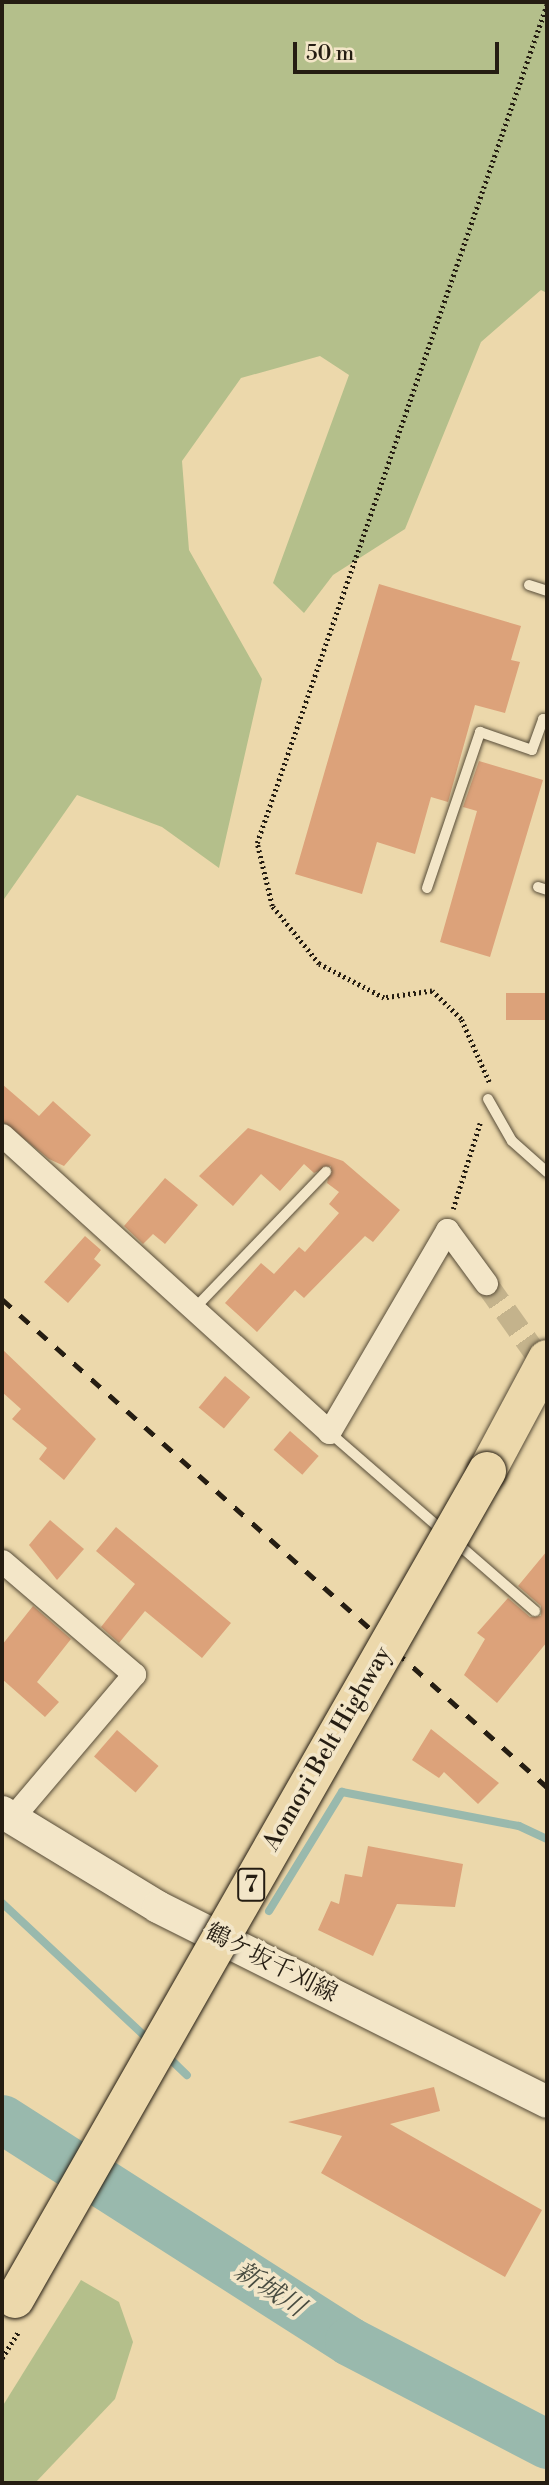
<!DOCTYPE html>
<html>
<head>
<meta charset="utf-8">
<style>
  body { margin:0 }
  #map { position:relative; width:549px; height:2485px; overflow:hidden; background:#ecd8ab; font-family:"Libre Bodoni","Noto Serif JP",serif }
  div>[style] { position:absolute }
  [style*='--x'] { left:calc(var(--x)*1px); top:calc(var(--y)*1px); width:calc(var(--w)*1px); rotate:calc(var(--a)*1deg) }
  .green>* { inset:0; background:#b4bf8b }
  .stream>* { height:8px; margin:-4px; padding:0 4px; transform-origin:4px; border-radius:4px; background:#99b9ad }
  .river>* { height:49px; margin:-24.5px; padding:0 24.5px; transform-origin:24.5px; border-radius:24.5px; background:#99b9ad }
  .building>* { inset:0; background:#dca27a; transform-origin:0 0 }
  .street-tunnel>* { height:23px; margin-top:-11.5px; transform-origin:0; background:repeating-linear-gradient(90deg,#c4b38c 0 23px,transparent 0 34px) }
  .path>* { height:4.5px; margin-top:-2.25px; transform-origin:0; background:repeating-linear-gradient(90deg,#251d12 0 2px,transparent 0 5.5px) }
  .roads { filter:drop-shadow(0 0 2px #574c38) drop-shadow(0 0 2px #574c38) }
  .lane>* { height:10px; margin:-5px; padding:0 5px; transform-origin:5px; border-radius:5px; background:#f3e6c8 }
  .street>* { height:23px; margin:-11.5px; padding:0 11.5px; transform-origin:11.5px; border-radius:11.5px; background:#f3e6c8 }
  .secondary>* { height:32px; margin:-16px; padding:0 16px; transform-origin:16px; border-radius:16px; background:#f3e6c8 }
  .highway>* { height:38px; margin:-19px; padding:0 19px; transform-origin:19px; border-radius:19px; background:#ecd8ab }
  .rail>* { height:5px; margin-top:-2.5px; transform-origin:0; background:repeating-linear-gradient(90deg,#251d12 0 12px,transparent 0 24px) }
  .bridges { filter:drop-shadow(0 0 2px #251d12) drop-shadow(0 0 2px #251d12) }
  .highway-bridge>* { height:38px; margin:-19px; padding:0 19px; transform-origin:19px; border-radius:19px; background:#ecd8ab }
  span { translate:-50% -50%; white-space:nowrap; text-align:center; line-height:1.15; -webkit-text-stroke:7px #f3e6c8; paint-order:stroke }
  .shield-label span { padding:2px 5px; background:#f3e6c8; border:2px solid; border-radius:5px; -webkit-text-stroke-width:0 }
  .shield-label { font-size:23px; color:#251d12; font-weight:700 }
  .street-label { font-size:24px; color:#251d12 }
  .water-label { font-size:26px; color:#484c40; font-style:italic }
  .frame { position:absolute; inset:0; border:4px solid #251d12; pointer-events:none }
  .scale { position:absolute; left:293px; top:42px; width:206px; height:32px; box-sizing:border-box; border:4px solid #251d12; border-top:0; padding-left:9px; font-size:21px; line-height:24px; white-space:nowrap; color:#251d12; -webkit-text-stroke:5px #f3e6c8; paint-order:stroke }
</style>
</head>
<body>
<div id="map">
  <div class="green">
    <div style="clip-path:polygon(2px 2px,547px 2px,547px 293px,541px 290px,481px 342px,405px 529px,333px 575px,304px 613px,273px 583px,349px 375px,320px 356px,241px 378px,182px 461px,189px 550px,262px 679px,219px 868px,162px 827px,77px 795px,2px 902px)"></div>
    <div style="clip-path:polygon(81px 2280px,119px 2302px,133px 2342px,115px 2399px,35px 2483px,2px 2483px,2px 2407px)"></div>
  </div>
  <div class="stream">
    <div style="--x:2;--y:1903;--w:204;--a:43"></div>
    <div style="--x:269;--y:1911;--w:140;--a:-58.5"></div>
    <div style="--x:342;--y:1792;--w:180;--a:10.9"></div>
    <div style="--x:519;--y:1826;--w:31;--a:25"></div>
    <div style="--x:166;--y:2055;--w:29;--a:44"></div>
  </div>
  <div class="river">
    <div style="--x:2;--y:2119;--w:412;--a:32.6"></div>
    <div style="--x:349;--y:2341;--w:223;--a:27.5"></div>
  </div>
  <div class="building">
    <div style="clip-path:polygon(379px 584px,521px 626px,511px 660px,520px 662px,505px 713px,475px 705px,448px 802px,431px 797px,415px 854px,377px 842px,362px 894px,295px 874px)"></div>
    <div style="clip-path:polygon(479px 761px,543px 780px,490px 957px,440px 942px,477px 811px,463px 807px)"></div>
    <div style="left:547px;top:993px;width:27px;height:41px;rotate:90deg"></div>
    <div style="clip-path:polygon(2px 1084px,39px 1116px,53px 1101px,91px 1135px,64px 1166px,49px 1159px,2px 1121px)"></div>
    <div style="clip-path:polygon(248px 1128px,343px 1161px,400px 1210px,373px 1242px,365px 1236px,304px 1298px,295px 1290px,257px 1332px,225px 1303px,261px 1263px,274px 1274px,299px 1247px,305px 1252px,339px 1213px,329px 1204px,339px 1192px,327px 1183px,331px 1166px,314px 1173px,304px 1164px,280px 1191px,261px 1174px,233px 1206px,199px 1176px)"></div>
    <div style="clip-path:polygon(165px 1178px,198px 1205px,165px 1244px,153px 1234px,143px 1244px,124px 1226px)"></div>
    <div style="clip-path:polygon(85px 1236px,101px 1250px,94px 1259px,101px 1265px,68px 1303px,44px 1282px)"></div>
    <div style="clip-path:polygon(2px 1349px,96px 1439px,64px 1480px,39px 1459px,47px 1448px,12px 1419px,21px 1409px,2px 1392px)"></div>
    <div style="left:225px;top:1376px;width:33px;height:41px;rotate:40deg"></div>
    <div style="left:290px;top:1431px;width:38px;height:25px;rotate:41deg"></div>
    <div style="clip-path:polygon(50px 1520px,84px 1549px,57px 1580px,29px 1545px)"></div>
    <div style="clip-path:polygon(116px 1527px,231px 1623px,202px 1658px,145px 1611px,119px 1643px,101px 1627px,135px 1584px,96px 1551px)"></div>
    <div style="clip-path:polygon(547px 1551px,547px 1642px,497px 1703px,464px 1675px,485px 1639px,477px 1633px,508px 1598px,530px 1617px,541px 1616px,541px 1606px,518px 1586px)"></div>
    <div style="clip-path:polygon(33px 1606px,71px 1639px,37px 1682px,59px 1702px,45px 1717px,2px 1679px,2px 1645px)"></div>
    <div style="clip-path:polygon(431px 1729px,499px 1783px,478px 1804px,444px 1772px,439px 1778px,412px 1760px)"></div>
    <div style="left:117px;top:1730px;width:55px;height:35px;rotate:41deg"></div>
    <div style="clip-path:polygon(368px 1846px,463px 1864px,455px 1907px,397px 1904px,373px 1956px,318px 1930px,331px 1901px,339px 1904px,345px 1874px,362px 1877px)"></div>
    <div style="clip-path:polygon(434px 2087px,440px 2111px,390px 2124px,542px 2210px,505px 2277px,321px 2173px,342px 2136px,288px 2122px)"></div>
  </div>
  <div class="street-tunnel">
    <div style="--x:486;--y:1283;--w:105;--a:54.7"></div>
  </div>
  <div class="path">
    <div style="--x:489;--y:1082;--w:69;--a:-114"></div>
    <div style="--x:461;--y:1019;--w:40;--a:-136"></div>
    <div style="--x:432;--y:991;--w:49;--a:171.7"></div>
    <div style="--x:384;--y:998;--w:73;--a:-152.4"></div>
    <div style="--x:319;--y:964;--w:75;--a:-129"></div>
    <div style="--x:272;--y:906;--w:65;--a:-103.4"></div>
    <div style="--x:257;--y:843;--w:888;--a:-70.93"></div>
    <div style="--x:453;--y:1209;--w:90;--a:-72.6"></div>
    <div style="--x:2;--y:2358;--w:31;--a:-58"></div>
  </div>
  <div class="roads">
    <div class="lane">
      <div style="--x:529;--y:585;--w:19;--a:18"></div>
      <div style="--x:538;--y:887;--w:9;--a:18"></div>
      <div style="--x:427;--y:888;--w:165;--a:-71.2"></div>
      <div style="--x:480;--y:732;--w:55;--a:19.1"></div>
      <div style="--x:532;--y:750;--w:33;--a:-70"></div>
      <div style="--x:543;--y:719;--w:4;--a:27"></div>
      <div style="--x:488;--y:1099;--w:48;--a:60.3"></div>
      <div style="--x:512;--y:1141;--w:47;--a:41.5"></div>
      <div style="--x:193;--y:1310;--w:192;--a:-46.1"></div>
      <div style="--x:329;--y:1432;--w:273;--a:41"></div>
    </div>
    <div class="street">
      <div style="--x:2;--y:1135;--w:442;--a:42.2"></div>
      <div style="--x:329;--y:1432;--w:234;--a:-59.7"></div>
      <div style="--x:447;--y:1230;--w:66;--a:53.7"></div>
      <div style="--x:2;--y:1561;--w:174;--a:40.6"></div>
      <div style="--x:134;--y:1674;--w:190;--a:130.3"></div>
    </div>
    <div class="secondary">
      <div style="--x:2;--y:1812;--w:183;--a:31.3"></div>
      <div style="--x:158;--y:1907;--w:435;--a:26.6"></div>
    </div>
    <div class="highway">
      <div style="--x:487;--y:1471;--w:127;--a:-61.8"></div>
    </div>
  </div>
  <div class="rail">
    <div style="--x:2;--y:1299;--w:732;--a:41.84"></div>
  </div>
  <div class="bridges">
    <div class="highway-bridge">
      <div style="--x:15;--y:2299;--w:953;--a:-60.31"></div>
    </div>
  </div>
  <div class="shield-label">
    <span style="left:251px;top:1885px">7</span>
  </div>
  <div class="street-label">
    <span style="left:328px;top:1749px;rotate:-60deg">Aomori Belt Highway</span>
    <span style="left:271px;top:1964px;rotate:27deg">鶴ケ坂千刈線</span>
  </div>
  <div class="water-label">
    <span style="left:269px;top:2290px;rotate:33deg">新城川</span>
  </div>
  <div class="frame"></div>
  <div class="scale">50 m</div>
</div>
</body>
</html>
